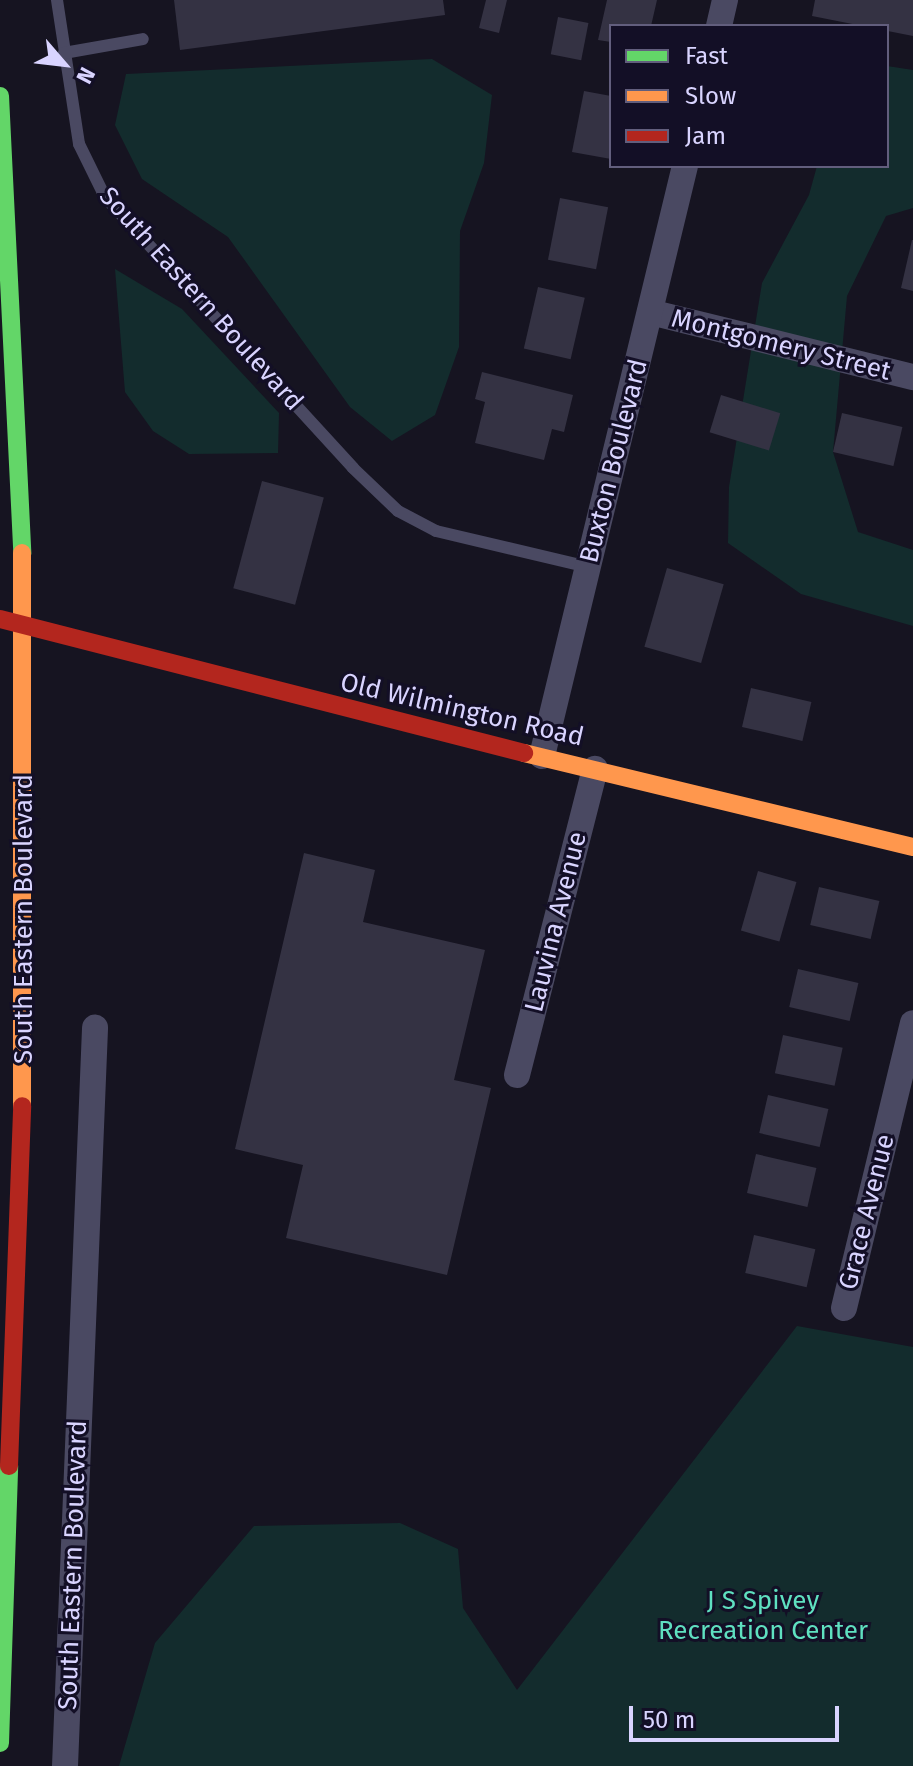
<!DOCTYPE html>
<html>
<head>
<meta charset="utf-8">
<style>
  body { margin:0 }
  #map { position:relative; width:913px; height:1766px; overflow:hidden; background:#161421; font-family:"Fira Sans",sans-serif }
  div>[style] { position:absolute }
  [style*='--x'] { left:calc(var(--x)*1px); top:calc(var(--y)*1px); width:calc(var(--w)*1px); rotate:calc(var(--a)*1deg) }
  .green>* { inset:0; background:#132c2d }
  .building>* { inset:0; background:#343243; transform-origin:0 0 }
  .lane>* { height:12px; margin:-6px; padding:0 6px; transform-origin:6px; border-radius:6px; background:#4a4962 }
  .street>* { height:26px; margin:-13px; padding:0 13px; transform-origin:13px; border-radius:13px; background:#4a4962 }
  .fast>* { height:18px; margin:-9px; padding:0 9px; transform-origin:9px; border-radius:9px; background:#63d668 }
  .slow>* { height:18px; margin:-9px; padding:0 9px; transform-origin:9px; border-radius:9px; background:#ff974d }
  .jam>* { height:18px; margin:-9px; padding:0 9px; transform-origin:9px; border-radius:9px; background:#b3261e }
  span { translate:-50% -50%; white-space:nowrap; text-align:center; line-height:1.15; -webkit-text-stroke:6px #130f26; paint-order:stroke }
  .street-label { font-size:26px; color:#d9d4ff }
  .park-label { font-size:26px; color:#5fe0c0 }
  .legend { position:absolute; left:609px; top:24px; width:280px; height:144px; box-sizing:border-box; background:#130f26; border:2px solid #625e7d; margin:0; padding:10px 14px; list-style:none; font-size:24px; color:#d9d4ff }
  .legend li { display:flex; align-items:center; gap:16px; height:40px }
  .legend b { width:40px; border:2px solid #625e7d }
  .north { position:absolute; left:24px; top:24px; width:80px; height:80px; -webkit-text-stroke:6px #130f26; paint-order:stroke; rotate:118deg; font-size:22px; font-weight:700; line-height:32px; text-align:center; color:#d9d4ff }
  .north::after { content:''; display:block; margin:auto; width:28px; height:36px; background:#d9d4ff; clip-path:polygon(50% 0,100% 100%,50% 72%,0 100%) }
  .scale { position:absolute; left:629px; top:1706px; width:210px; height:36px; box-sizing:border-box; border:4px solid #d9d4ff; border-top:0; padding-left:10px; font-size:24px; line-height:28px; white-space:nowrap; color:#d9d4ff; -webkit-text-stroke:6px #130f26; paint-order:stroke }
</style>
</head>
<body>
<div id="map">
  <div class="green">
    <div style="clip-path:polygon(432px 59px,492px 95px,484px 163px,460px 231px,459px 347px,435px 415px,392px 441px,350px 407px,228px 237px,142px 179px,115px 125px,126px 74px)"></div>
    <div style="clip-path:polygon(887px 66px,913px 70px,913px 208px,886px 216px,847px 296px,833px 452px,858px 532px,913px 550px,913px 626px,801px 594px,728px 543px,729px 487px,762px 283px,809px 195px,817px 166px,887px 166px)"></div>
    <div style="clip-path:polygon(115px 269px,182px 309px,279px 413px,278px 453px,189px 454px,153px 431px,125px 392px)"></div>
    <div style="clip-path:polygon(797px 1326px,913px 1347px,913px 1766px,119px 1766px,155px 1643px,254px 1526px,400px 1523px,458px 1549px,463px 1608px,517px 1690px)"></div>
  </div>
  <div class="building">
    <div style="clip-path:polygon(174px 0,443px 0,445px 15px,180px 50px)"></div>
    <div style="clip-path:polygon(486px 0,507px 0,499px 33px,479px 28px)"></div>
    <div style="clip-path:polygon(607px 0,657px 0,651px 26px,611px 26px,611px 42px,598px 40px)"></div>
    <div style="clip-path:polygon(815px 0,913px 0,913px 36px,812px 16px)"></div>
    <div style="left:558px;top:17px;width:31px;height:38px;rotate:11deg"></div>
    <div style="clip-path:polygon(584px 91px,611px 96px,611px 159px,572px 152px)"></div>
    <div style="left:560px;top:198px;width:49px;height:63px;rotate:11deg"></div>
    <div style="clip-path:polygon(912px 240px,913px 240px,913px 291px,901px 288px)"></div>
    <div style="left:538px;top:287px;width:48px;height:63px;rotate:13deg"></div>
    <div style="clip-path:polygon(482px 372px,573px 395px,564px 432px,552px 429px,544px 460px,475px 443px,485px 402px,475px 399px)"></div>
    <div style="left:721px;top:395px;width:62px;height:39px;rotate:17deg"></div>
    <div style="left:842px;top:413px;width:62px;height:40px;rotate:13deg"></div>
    <div style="left:262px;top:481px;width:64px;height:111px;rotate:15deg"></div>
    <div style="left:667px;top:568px;width:59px;height:82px;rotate:16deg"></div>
    <div style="left:751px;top:688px;width:62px;height:40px;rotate:13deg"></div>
    <div style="clip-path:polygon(304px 853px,375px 870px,363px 922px,485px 950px,454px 1080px,491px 1088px,447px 1275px,286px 1238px,303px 1165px,235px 1149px)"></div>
    <div style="left:758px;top:871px;width:40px;height:62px;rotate:16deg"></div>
    <div style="left:819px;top:887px;width:62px;height:39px;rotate:13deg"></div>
    <div style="left:798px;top:969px;width:62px;height:39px;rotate:13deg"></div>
    <div style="left:783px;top:1035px;width:61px;height:39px;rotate:12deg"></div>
    <div style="left:768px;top:1095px;width:62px;height:39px;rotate:13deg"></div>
    <div style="left:756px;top:1154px;width:62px;height:40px;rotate:13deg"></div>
    <div style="left:754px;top:1235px;width:63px;height:39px;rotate:13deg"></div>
  </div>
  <div class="lane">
    <div style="--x:57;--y:0;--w:146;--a:81.3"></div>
    <div style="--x:79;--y:144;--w:59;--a:63.9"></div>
    <div style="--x:105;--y:197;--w:367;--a:47.5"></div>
    <div style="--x:353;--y:468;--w:62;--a:43.7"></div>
    <div style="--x:398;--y:511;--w:43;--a:27.8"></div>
    <div style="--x:436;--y:531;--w:156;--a:13.3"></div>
    <div style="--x:64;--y:53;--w:80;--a:-10"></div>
  </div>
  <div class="street">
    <div style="--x:719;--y:26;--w:27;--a:-77"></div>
    <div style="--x:650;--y:312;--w:271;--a:13.9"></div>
    <div style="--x:542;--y:756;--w:607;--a:-76.38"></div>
    <div style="--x:517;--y:1075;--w:316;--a:-75.7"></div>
    <div style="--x:844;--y:1308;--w:293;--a:-76.4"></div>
    <div style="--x:65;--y:1766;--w:739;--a:-87.67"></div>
  </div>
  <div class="fast">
    <div style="--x:0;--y:96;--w:458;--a:87.2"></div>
    <div style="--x:0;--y:1743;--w:277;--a:-88.1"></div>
  </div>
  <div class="slow">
    <div style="--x:524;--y:753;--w:400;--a:13.6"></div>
    <div style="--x:22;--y:1106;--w:553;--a:-90"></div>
  </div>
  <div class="jam">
    <div style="--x:0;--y:619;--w:541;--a:14.34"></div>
    <div style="--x:9;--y:1466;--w:360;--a:-87.9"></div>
  </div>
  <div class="street-label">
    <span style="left:201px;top:299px;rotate:48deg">South Eastern Boulevard</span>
    <span style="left:781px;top:345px;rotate:14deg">Montgomery Street</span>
    <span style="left:614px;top:461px;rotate:-76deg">Buxton Boulevard</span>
    <span style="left:462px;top:710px;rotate:13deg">Old Wilmington Road</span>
    <span style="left:24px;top:919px;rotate:-90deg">South Eastern Boulevard</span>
    <span style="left:556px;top:922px;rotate:-76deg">Lauvina Avenue</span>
    <span style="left:867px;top:1212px;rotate:-76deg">Grace Avenue</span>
    <span style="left:73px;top:1565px;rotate:-88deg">South Eastern Boulevard</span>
  </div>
  <div class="park-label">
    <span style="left:763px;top:1616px">J S Spivey<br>Recreation Center</span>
  </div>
  <ul class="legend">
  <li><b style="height:10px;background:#63d668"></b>Fast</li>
  <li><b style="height:10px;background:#ff974d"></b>Slow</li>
  <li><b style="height:10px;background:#b3261e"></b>Jam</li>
  </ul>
  <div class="north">N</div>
  <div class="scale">50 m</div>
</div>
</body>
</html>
